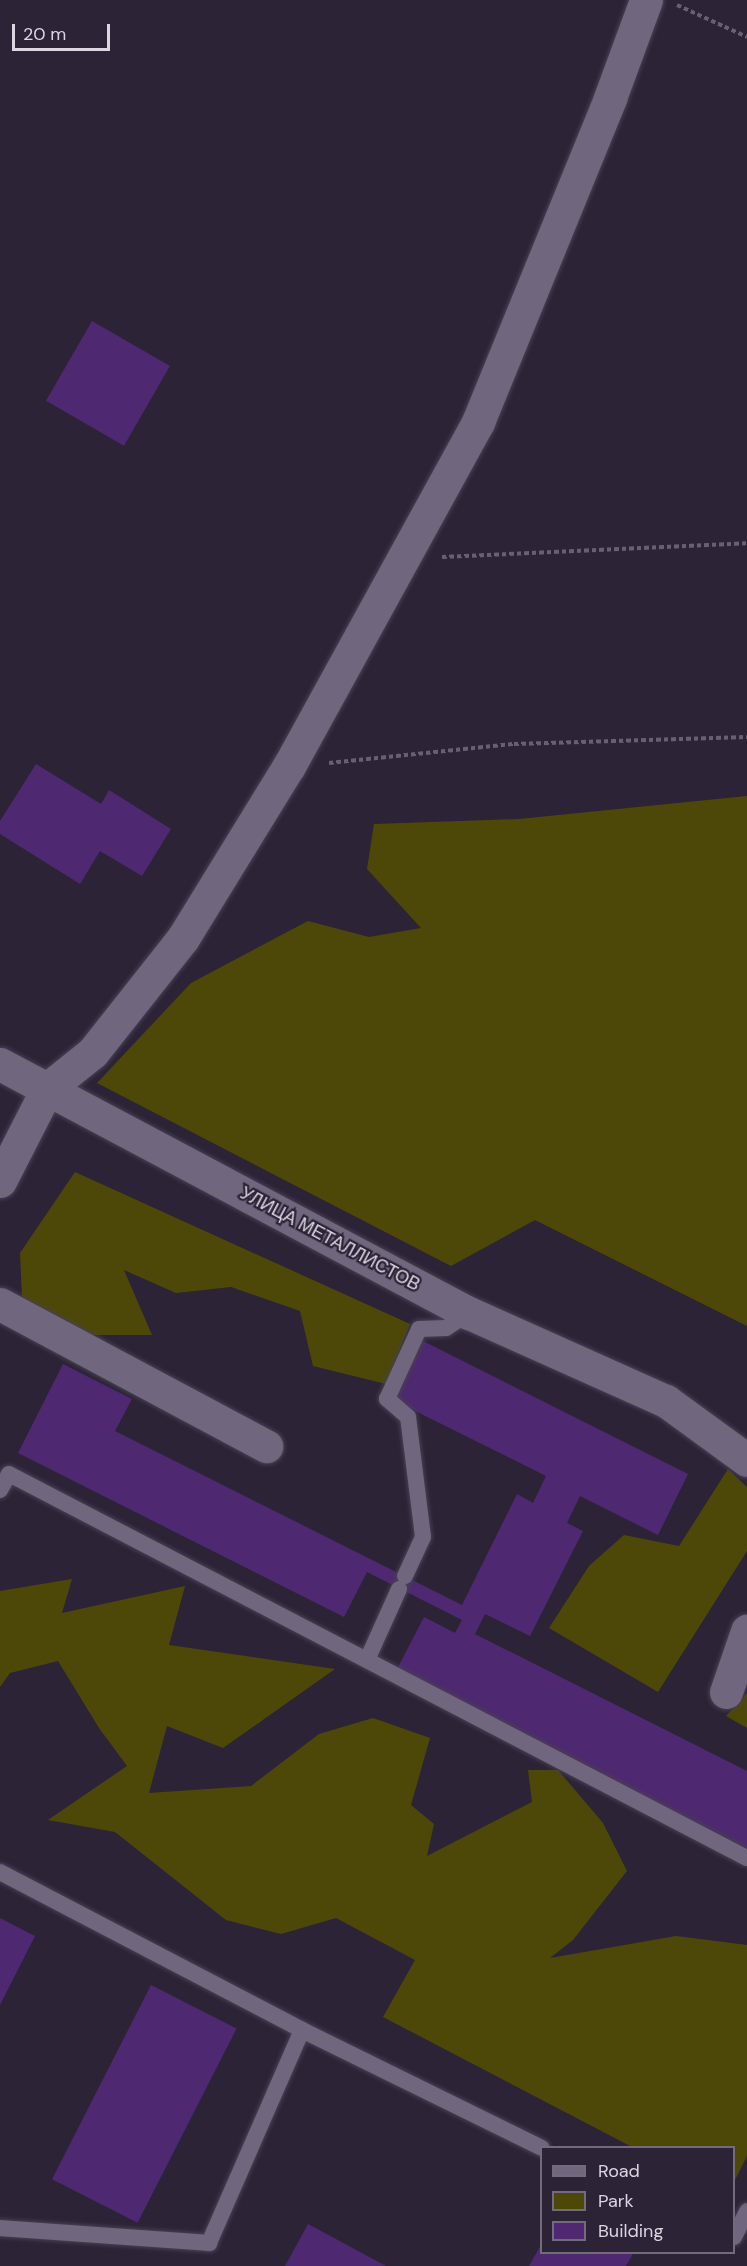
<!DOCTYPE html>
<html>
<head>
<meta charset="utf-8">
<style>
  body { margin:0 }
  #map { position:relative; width:747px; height:2266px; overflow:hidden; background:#2c2337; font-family:"DM Sans",sans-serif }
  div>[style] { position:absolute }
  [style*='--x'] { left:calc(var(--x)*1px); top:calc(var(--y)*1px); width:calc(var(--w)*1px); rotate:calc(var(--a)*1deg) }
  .green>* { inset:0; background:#4e4808 }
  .building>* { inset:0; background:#4e2971; transform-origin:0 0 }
  .path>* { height:4px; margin-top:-2px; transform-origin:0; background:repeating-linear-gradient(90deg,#686072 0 4.5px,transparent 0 7.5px) }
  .roads { filter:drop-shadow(0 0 2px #484151) drop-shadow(0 0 2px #484151) }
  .service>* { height:16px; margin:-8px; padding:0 8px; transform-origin:8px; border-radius:8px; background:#70667d }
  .minor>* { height:33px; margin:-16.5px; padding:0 16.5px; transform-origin:16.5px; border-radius:16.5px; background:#70667d }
  .tertiary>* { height:33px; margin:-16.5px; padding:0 16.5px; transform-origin:16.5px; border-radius:16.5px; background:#70667d }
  span { translate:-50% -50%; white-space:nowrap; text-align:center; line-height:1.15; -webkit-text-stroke:4.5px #2c2337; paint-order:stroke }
  .street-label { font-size:18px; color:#dcd6e3 }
  .legend { position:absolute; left:540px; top:2146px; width:195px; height:108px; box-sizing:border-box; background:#2c2337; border:2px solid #726b7c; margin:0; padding:8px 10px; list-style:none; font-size:18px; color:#dcd6e3 }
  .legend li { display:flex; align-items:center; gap:12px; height:30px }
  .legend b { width:30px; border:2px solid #726b7c }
  .scale { position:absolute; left:12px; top:24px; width:98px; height:27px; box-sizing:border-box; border:3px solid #dcd6e3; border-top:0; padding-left:8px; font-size:18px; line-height:21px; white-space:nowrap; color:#dcd6e3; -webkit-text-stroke:4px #2c2337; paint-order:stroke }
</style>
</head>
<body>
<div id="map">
  <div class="green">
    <div style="clip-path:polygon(747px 796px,747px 1326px,535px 1220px,451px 1266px,97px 1083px,191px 983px,308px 921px,369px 937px,421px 928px,367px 869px,374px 824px,519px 819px)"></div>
    <div style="clip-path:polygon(75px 1172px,410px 1324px,386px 1384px,313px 1366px,300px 1311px,231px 1287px,176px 1293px,124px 1270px,152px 1335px,80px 1335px,22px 1297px,20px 1253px)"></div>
    <div style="clip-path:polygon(728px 1469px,747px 1487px,747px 1551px,658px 1692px,549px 1628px,589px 1566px,624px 1535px,679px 1546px)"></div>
    <div style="clip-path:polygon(72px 1579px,62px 1613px,185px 1586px,169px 1645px,335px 1669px,223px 1748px,167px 1726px,149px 1793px,251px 1786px,319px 1734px,373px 1718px,430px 1738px,411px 1805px,434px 1824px,427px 1856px,532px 1802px,528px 1770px,558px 1770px,603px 1823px,627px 1871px,573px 1940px,550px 1958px,676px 1936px,747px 1945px,747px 2156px,734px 2182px,734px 2148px,632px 2147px,383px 2017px,415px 1960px,336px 1918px,281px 1934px,226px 1920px,115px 1832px,48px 1820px,127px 1766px,99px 1728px,58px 1661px,10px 1673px,0 1687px,0 1591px)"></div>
    <div style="clip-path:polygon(747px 1693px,747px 1728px,726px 1716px)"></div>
  </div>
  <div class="building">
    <div style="left:92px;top:321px;width:90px;height:92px;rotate:30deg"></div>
    <div style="clip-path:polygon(36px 764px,101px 804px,109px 790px,171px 829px,142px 876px,100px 851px,80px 884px,0 834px,0 821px)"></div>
    <div style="clip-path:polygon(423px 1341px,688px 1474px,658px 1535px,580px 1496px,567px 1523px,583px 1531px,530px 1636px,485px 1614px,475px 1634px,747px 1771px,747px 1848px,396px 1671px,424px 1617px,455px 1633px,462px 1620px,367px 1572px,344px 1617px,18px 1453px,63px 1364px,132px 1399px,115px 1431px,462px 1605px,517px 1494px,533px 1503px,546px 1476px,393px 1400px)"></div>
    <div style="clip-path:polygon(0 1918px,35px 1936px,0 2005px)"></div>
    <div style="left:151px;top:1985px;width:96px;height:218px;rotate:27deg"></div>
    <div style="clip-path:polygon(308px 2224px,386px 2266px,285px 2266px)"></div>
    <div style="clip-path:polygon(542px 2243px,542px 2252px,634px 2252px,626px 2266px,529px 2266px)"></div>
  </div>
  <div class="path">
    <div style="--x:677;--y:5;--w:77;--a:24.6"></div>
    <div style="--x:442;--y:557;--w:305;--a:-2.6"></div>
    <div style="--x:329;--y:763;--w:186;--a:-5.9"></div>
    <div style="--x:514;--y:744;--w:233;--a:-1.7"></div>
  </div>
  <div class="roads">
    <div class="service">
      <div style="--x:0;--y:1490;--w:18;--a:-61"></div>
      <div style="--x:9;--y:1474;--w:832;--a:27.49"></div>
      <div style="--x:405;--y:1576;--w:43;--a:-65.2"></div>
      <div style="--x:423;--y:1537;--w:121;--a:-97.1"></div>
      <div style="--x:408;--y:1417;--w:28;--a:-139"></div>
      <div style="--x:387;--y:1399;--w:77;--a:-65.4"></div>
      <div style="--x:419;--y:1329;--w:27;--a:-2"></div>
      <div style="--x:446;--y:1328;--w:27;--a:-33"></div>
      <div style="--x:367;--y:1660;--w:78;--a:-65.7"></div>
      <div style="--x:0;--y:1872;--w:341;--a:27.6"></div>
      <div style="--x:302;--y:2030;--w:267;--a:26.2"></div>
      <div style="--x:0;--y:2228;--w:210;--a:4.1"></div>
      <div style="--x:209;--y:2243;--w:232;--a:-66.4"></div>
      <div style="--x:734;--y:2237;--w:29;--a:-63"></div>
    </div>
    <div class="minor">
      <div style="--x:47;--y:1089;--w:478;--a:28"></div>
      <div style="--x:469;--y:1313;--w:216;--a:24.1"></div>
      <div style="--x:666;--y:1401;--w:100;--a:36.1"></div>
      <div style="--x:0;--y:1181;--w:103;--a:-62.9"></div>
      <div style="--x:47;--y:1089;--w:59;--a:-38.8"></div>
      <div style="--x:93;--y:1052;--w:145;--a:-51.7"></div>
      <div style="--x:183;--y:938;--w:202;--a:-58.4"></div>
      <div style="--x:289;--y:766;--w:393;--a:-61.2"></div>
      <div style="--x:478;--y:422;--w:350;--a:-67.8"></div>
      <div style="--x:610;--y:98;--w:104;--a:-69.8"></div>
      <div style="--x:0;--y:1304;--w:302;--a:28.1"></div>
      <div style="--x:726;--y:1692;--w:65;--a:-71"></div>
    </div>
    <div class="tertiary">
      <div style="--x:0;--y:1064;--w:53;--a:28"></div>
    </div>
  </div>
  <div class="street-label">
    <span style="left:330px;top:1239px;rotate:28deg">УЛИЦА МЕТАЛЛИСТОВ</span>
  </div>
  <ul class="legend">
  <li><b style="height:8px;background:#70667d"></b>Road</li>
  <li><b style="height:16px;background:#4e4808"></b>Park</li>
  <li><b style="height:16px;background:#4e2971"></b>Building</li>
  </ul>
  <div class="scale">20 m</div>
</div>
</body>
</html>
